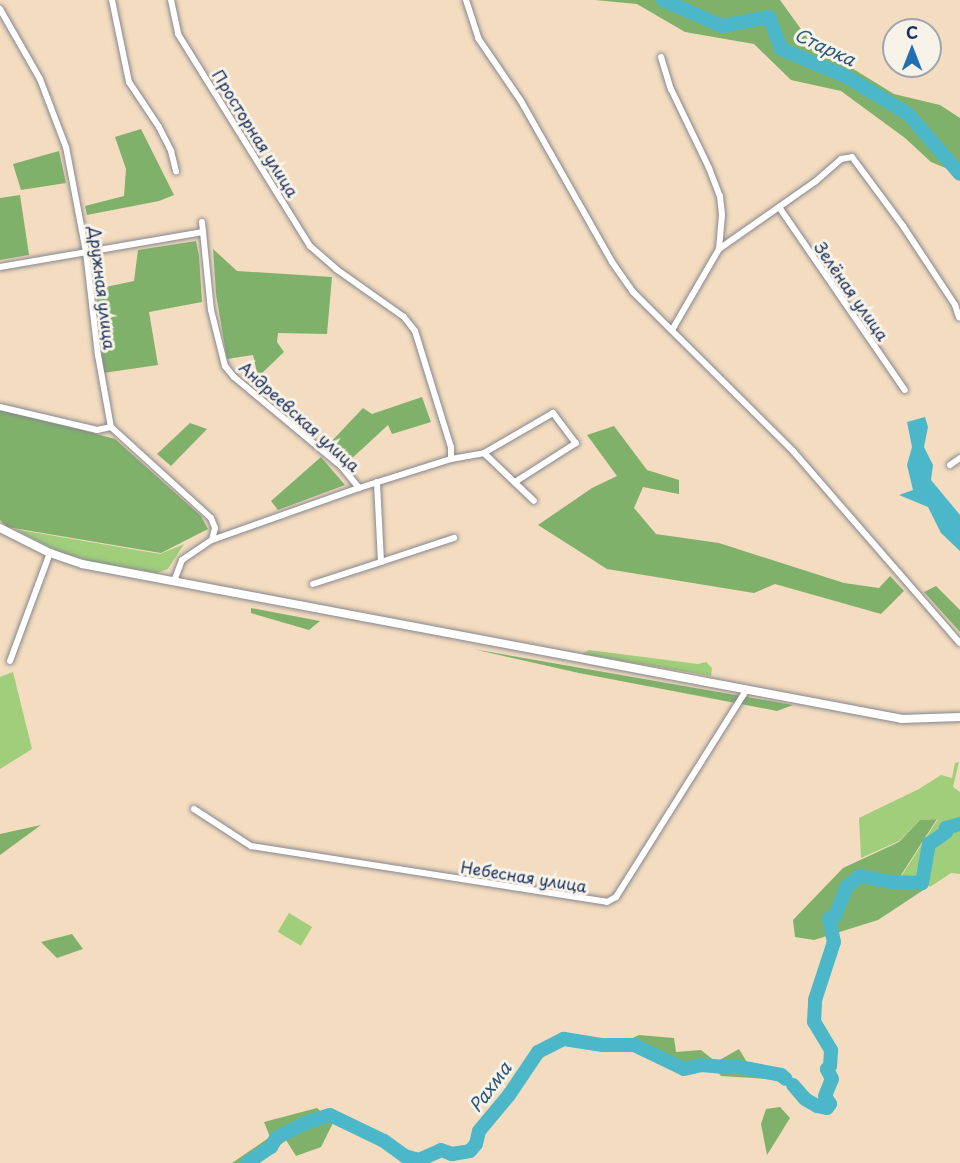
<!DOCTYPE html>
<html>
<head>
<meta charset="utf-8">
<style>
  body { margin:0 }
  #map { position:relative; width:960px; height:1163px; overflow:hidden; background:#f3dcbf; font-family:"Playpen Sans",sans-serif }
  div>[style] { position:absolute }
  [style*='--x'] { left:calc(var(--x)*1px); top:calc(var(--y)*1px); width:calc(var(--w)*1px); rotate:calc(var(--a)*1deg) }
  .green>* { inset:0; background:#a0ce7b; transform-origin:0 0 }
  .forest>* { inset:0; background:#80b16b }
  .water>* { inset:0; background:#4cb7c9 }
  .river>* { height:14px; margin:-7px; padding:0 7px; transform-origin:7px; border-radius:7px; background:#4cb7c9 }
  .roads { filter:drop-shadow(0 0 2px #87868e) drop-shadow(0 0 2px #87868e) }
  .minor>* { height:6px; margin:-3px; padding:0 3px; transform-origin:3px; border-radius:3px; background:#fff }
  .tertiary>* { height:8px; margin:-4px; padding:0 4px; transform-origin:4px; border-radius:4px; background:#fff }
  span { translate:-50% -50%; white-space:nowrap; text-align:center; line-height:1.15; -webkit-text-stroke:6px #f7f3e8; paint-order:stroke }
  .street-label { font-size:16px; color:#1b2f5e }
  .water-label { font-size:18px; color:#2a587e; font-style:italic }
  .north { position:absolute; left:882px; top:18px; width:60px; height:60px; box-sizing:border-box; background:#f7f3e8; border:2px solid #9fa5b1; border-radius:50%; rotate:0deg; font-size:16px; font-weight:700; line-height:24px; text-align:center; color:#1b2f5e }
  .north::after { content:''; display:block; margin:auto; width:21px; height:27px; background:#1f6fb2; clip-path:polygon(50% 0,100% 100%,50% 72%,0 100%) }
</style>
</head>
<body>
<div id="map">
  <div class="green">
    <div style="clip-path:polygon(14px 529px,160px 554px,184px 544px,168px 569px,157px 573px,93px 562px,59px 552px)"></div>
    <div style="clip-path:polygon(589px 650px,698px 664px,706px 662px,712px 668px,711px 676px,582px 654px)"></div>
    <div style="clip-path:polygon(13px 672px,32px 749px,0 769px,0 677px)"></div>
    <div style="clip-path:polygon(959px 762px,953px 787px,960px 792px,960px 874px,951px 873px,930px 887px,926px 881px,909px 887px,895px 886px,938px 819px,920px 820px,899px 841px,861px 858px,859px 818px,919px 789px,941px 775px,952px 778px,955px 763px)"></div>
    <div style="left:289px;top:913px;width:27px;height:22px;rotate:31deg"></div>
  </div>
  <div class="forest">
    <div style="clip-path:polygon(595px 0,780px 0,811px 43px,894px 94px,940px 105px,960px 118px,960px 174px,931px 162px,905px 138px,841px 91px,791px 80px,754px 44px,685px 32px,637px 4px)"></div>
    <div style="clip-path:polygon(141px 129px,174px 195px,159px 201px,87px 215px,85px 206px,124px 196px,126px 169px,115px 137px)"></div>
    <div style="clip-path:polygon(59px 151px,66px 183px,21px 190px,13px 164px)"></div>
    <div style="clip-path:polygon(20px 195px,29px 255px,0 260px,0 198px)"></div>
    <div style="clip-path:polygon(196px 241px,199px 256px,202px 302px,149px 312px,158px 365px,103px 373px,96px 289px,134px 281px,138px 250px)"></div>
    <div style="clip-path:polygon(213px 249px,237px 271px,332px 277px,327px 334px,278px 333px,277px 342px,284px 352px,258px 377px,253px 355px,227px 359px,216px 294px)"></div>
    <div style="clip-path:polygon(422px 397px,431px 422px,392px 434px,388px 425px,349px 461px,329px 444px,363px 408px,372px 414px)"></div>
    <div style="clip-path:polygon(0 408px,115px 439px,201px 516px,208px 529px,161px 553px,7px 527px,0 520px)"></div>
    <div style="clip-path:polygon(190px 423px,207px 429px,171px 466px,157px 454px)"></div>
    <div style="clip-path:polygon(614px 426px,647px 470px,679px 480px,679px 494px,643px 487px,634px 508px,656px 534px,719px 543px,844px 583px,879px 588px,890px 576px,904px 591px,881px 614px,775px 584px,754px 593px,607px 569px,538px 525px,592px 488px,617px 476px,587px 435px)"></div>
    <div style="clip-path:polygon(321px 457px,345px 485px,278px 510px,271px 501px)"></div>
    <div style="clip-path:polygon(936px 586px,960px 610px,960px 632px,924px 592px)"></div>
    <div style="clip-path:polygon(251px 608px,320px 621px,309px 630px,251px 613px)"></div>
    <div style="clip-path:polygon(473px 649px,793px 705px,777px 711px,579px 673px)"></div>
    <div style="clip-path:polygon(937px 819px,894px 886px,909px 888px,926px 882px,928px 887px,878px 920px,814px 940px,795px 937px,793px 920px,843px 868px,899px 842px,920px 820px)"></div>
    <div style="clip-path:polygon(41px 825px,0 855px,0 834px)"></div>
    <div style="clip-path:polygon(72px 934px,83px 949px,57px 958px,41px 942px)"></div>
    <div style="clip-path:polygon(639px 1035px,674px 1038px,676px 1052px,701px 1050px,716px 1062px,739px 1049px,748px 1064px,768px 1079px,721px 1076px,715px 1068px,688px 1075px,657px 1052px,628px 1040px)"></div>
    <div style="clip-path:polygon(780px 1107px,790px 1118px,767px 1155px,761px 1124px,766px 1109px)"></div>
    <div style="clip-path:polygon(317px 1108px,333px 1123px,321px 1147px,296px 1156px,286px 1140px,259px 1163px,232px 1163px,270px 1137px,264px 1122px)"></div>
  </div>
  <div class="water">
    <div style="clip-path:polygon(925px 417px,928px 427px,924px 447px,933px 465px,931px 480px,960px 515px,960px 551px,941px 533px,928px 507px,899px 495px,913px 490px,907px 465px,912px 447px,907px 422px)"></div>
  </div>
  <div class="river">
    <div style="--x:663;--y:0;--w:64;--a:23.8"></div>
    <div style="--x:722;--y:26;--w:48;--a:-10.8"></div>
    <div style="--x:769;--y:17;--w:34;--a:69"></div>
    <div style="--x:781;--y:49;--w:72;--a:23"></div>
    <div style="--x:847;--y:77;--w:71;--a:31.2"></div>
    <div style="--x:908;--y:114;--w:79;--a:49.1"></div>
    <div style="--x:793;--y:1085;--w:18;--a:49"></div>
    <div style="--x:805;--y:1099;--w:14;--a:30"></div>
    <div style="--x:817;--y:1106;--w:10;--a:11"></div>
    <div style="--x:827;--y:1108;--w:5;--a:-53"></div>
    <div style="--x:830;--y:1104;--w:9;--a:-122"></div>
    <div style="--x:825;--y:1096;--w:18;--a:-68"></div>
    <div style="--x:832;--y:1079;--w:11;--a:-117"></div>
    <div style="--x:827;--y:1069;--w:4;--a:-45"></div>
    <div style="--x:830;--y:1066;--w:16;--a:-86"></div>
    <div style="--x:831;--y:1050;--w:33;--a:-121"></div>
    <div style="--x:814;--y:1022;--w:22;--a:-87"></div>
    <div style="--x:815;--y:1000;--w:61;--a:-71.9"></div>
    <div style="--x:834;--y:942;--w:24;--a:-102"></div>
    <div style="--x:829;--y:919;--w:7;--a:-27"></div>
    <div style="--x:835;--y:916;--w:32;--a:-68"></div>
    <div style="--x:847;--y:886;--w:16;--a:-38"></div>
    <div style="--x:860;--y:876;--w:33;--a:11"></div>
    <div style="--x:892;--y:882;--w:30;--a:2"></div>
    <div style="--x:922;--y:883;--w:40;--a:-80"></div>
    <div style="--x:929;--y:844;--w:21;--a:-35"></div>
    <div style="--x:946;--y:832;--w:4;--a:-90"></div>
    <div style="--x:946;--y:828;--w:15;--a:-16"></div>
    <div style="--x:247;--y:1163;--w:29;--a:-34"></div>
    <div style="--x:271;--y:1147;--w:10;--a:-61"></div>
    <div style="--x:276;--y:1138;--w:33;--a:-27"></div>
    <div style="--x:305;--y:1123;--w:26;--a:-18"></div>
    <div style="--x:330;--y:1115;--w:60;--a:25.7"></div>
    <div style="--x:384;--y:1141;--w:26;--a:36"></div>
    <div style="--x:405;--y:1156;--w:15;--a:16"></div>
    <div style="--x:419;--y:1160;--w:24;--a:-24"></div>
    <div style="--x:441;--y:1150;--w:12;--a:20"></div>
    <div style="--x:452;--y:1154;--w:18;--a:-9"></div>
    <div style="--x:470;--y:1151;--w:9;--a:-49"></div>
    <div style="--x:476;--y:1144;--w:13;--a:-77"></div>
    <div style="--x:479;--y:1131;--w:47;--a:-50.2"></div>
    <div style="--x:509;--y:1095;--w:52;--a:-56"></div>
    <div style="--x:538;--y:1052;--w:29;--a:-27"></div>
    <div style="--x:564;--y:1039;--w:39;--a:9"></div>
    <div style="--x:603;--y:1045;--w:31;--a:0"></div>
    <div style="--x:634;--y:1045;--w:55;--a:25.6"></div>
    <div style="--x:684;--y:1069;--w:17;--a:-13"></div>
    <div style="--x:701;--y:1065;--w:24;--a:5"></div>
    <div style="--x:725;--y:1067;--w:9;--a:-6"></div>
    <div style="--x:734;--y:1066;--w:48;--a:10.8"></div>
    <div style="--x:781;--y:1075;--w:6;--a:39"></div>
  </div>
  <div class="roads">
    <div class="minor">
      <div style="--x:112;--y:0;--w:84;--a:78.3"></div>
      <div style="--x:129;--y:82;--w:54;--a:56.3"></div>
      <div style="--x:159;--y:127;--w:27;--a:63"></div>
      <div style="--x:171;--y:151;--w:21;--a:76"></div>
      <div style="--x:171;--y:0;--w:35;--a:78"></div>
      <div style="--x:178;--y:34;--w:250;--a:58.1"></div>
      <div style="--x:310;--y:246;--w:35;--a:41"></div>
      <div style="--x:336;--y:269;--w:83;--a:35.2"></div>
      <div style="--x:404;--y:317;--w:18;--a:52"></div>
      <div style="--x:415;--y:331;--w:121;--a:72.8"></div>
      <div style="--x:451;--y:447;--w:12;--a:90"></div>
      <div style="--x:466;--y:0;--w:40;--a:72"></div>
      <div style="--x:478;--y:38;--w:76;--a:55.7"></div>
      <div style="--x:521;--y:101;--w:185;--a:60.5"></div>
      <div style="--x:612;--y:262;--w:37;--a:55"></div>
      <div style="--x:633;--y:292;--w:226;--a:44.8"></div>
      <div style="--x:793;--y:451;--w:254;--a:49"></div>
      <div style="--x:0;--y:9;--w:81;--a:60.3"></div>
      <div style="--x:40;--y:79;--w:73;--a:69.1"></div>
      <div style="--x:66;--y:147;--w:107;--a:79.2"></div>
      <div style="--x:86;--y:252;--w:104;--a:83.4"></div>
      <div style="--x:98;--y:355;--w:73;--a:79.8"></div>
      <div style="--x:111;--y:427;--w:135;--a:42.3"></div>
      <div style="--x:211;--y:518;--w:11;--a:68"></div>
      <div style="--x:215;--y:528;--w:12;--a:104"></div>
      <div style="--x:661;--y:57;--w:34;--a:73"></div>
      <div style="--x:671;--y:89;--w:88;--a:64.3"></div>
      <div style="--x:709;--y:168;--w:30;--a:69"></div>
      <div style="--x:720;--y:196;--w:19;--a:84"></div>
      <div style="--x:722;--y:215;--w:34;--a:95"></div>
      <div style="--x:719;--y:249;--w:94;--a:120.1"></div>
      <div style="--x:779;--y:207;--w:222;--a:55.5"></div>
      <div style="--x:202;--y:222;--w:88;--a:84.2"></div>
      <div style="--x:211;--y:310;--w:58;--a:76"></div>
      <div style="--x:225;--y:366;--w:14;--a:51"></div>
      <div style="--x:234;--y:377;--w:141;--a:39.8"></div>
      <div style="--x:342;--y:467;--w:27;--a:51"></div>
      <div style="--x:719;--y:249;--w:118;--a:-35"></div>
      <div style="--x:816;--y:181;--w:33;--a:-41"></div>
      <div style="--x:841;--y:159;--w:11;--a:-10"></div>
      <div style="--x:852;--y:157;--w:86;--a:53.5"></div>
      <div style="--x:903;--y:226;--w:95;--a:56.6"></div>
      <div style="--x:955;--y:305;--w:13;--a:72"></div>
      <div style="--x:0;--y:267;--w:206;--a:-9.8"></div>
      <div style="--x:0;--y:407;--w:100;--a:13.3"></div>
      <div style="--x:97;--y:430;--w:14;--a:-12"></div>
      <div style="--x:484;--y:453;--w:80;--a:-30.1"></div>
      <div style="--x:553;--y:413;--w:38;--a:53"></div>
      <div style="--x:576;--y:443;--w:72;--a:147.4"></div>
      <div style="--x:950;--y:465;--w:12;--a:-35"></div>
      <div style="--x:381;--y:562;--w:77;--a:-18.2"></div>
      <div style="--x:174;--y:581;--w:22;--a:-69"></div>
      <div style="--x:182;--y:560;--w:36;--a:-34"></div>
      <div style="--x:212;--y:540;--w:156;--a:-19.5"></div>
      <div style="--x:359;--y:488;--w:96;--a:-17.5"></div>
      <div style="--x:451;--y:459;--w:34;--a:-10"></div>
      <div style="--x:484;--y:453;--w:69;--a:43.8"></div>
      <div style="--x:313;--y:584;--w:71;--a:-17.9"></div>
      <div style="--x:381;--y:562;--w:80;--a:-92.9"></div>
      <div style="--x:10;--y:661;--w:115;--a:-69.7"></div>
      <div style="--x:194;--y:809;--w:68;--a:33"></div>
      <div style="--x:251;--y:846;--w:360;--a:8.9"></div>
      <div style="--x:607;--y:902;--w:10;--a:-29"></div>
      <div style="--x:616;--y:897;--w:246;--a:-57.8"></div>
    </div>
    <div class="tertiary">
      <div style="--x:0;--y:528;--w:56;--a:26.6"></div>
      <div style="--x:50;--y:553;--w:34;--a:19"></div>
      <div style="--x:82;--y:564;--w:835;--a:10.7"></div>
      <div style="--x:902;--y:719;--w:58;--a:-2"></div>
    </div>
  </div>
  <div class="street-label">
    <span style="left:256px;top:133px;rotate:58deg">Просторная улица</span>
    <span style="left:103px;top:288px;rotate:83deg">Дружная улица</span>
    <span style="left:852px;top:291px;rotate:55deg">Зелёная улица</span>
    <span style="left:300px;top:416px;rotate:42deg">Андреевская улица</span>
    <span style="left:524px;top:876px;rotate:9deg">Небесная улица</span>
  </div>
  <div class="water-label">
    <span style="left:825px;top:47px;rotate:25deg">Старка</span>
    <span style="left:490px;top:1087px;rotate:-53deg">Рахма</span>
  </div>
  <div class="north">С</div>
</div>
</body>
</html>
